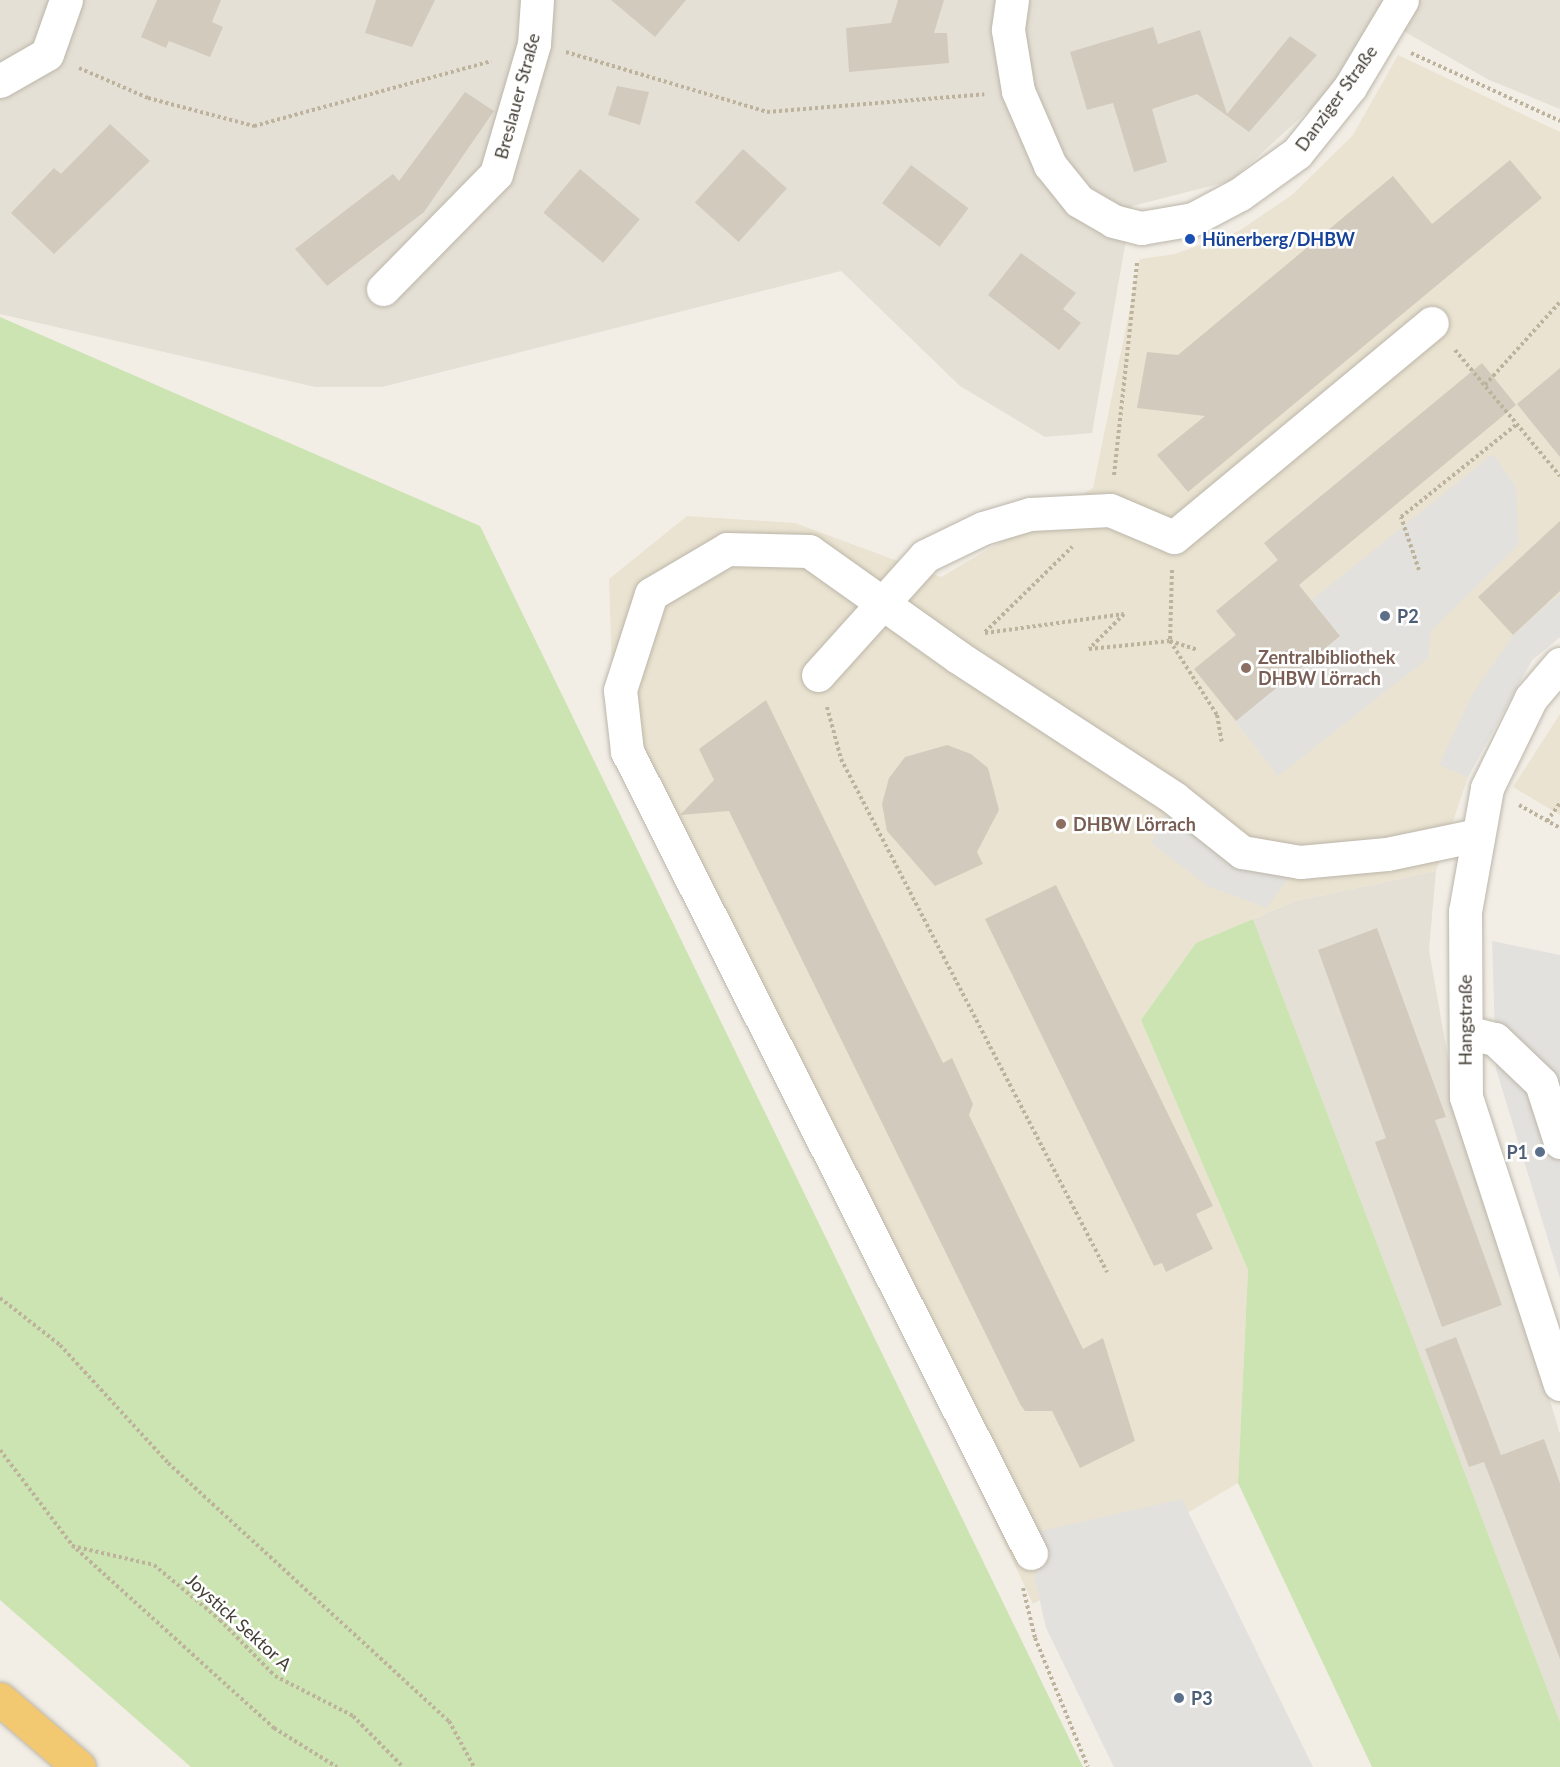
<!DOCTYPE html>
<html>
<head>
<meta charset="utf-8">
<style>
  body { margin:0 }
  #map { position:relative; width:1560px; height:1767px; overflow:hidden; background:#f2eee6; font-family:Lato,sans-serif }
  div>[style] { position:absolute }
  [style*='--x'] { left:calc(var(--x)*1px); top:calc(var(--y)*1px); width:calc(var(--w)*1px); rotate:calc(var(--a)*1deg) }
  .residential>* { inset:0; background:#e5e0d5 }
  .education>* { inset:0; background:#eae3d1 }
  .green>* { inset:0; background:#cce3b2 }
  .parking>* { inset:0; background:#e3e1de }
  .building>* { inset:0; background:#d2cabd; transform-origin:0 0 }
  .path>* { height:4px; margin-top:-2px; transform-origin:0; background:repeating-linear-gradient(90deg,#bdb29c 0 3px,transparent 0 6px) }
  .roads { filter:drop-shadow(0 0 2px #bcb6aa) drop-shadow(0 0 2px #bcb6aa) }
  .minor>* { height:33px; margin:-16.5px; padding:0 16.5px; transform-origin:16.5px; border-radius:16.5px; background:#fff }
  .highway>* { height:33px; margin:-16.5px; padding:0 16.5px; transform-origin:16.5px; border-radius:16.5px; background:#f2c871 }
  .dots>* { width:16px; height:16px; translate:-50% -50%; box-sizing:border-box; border:3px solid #fff; border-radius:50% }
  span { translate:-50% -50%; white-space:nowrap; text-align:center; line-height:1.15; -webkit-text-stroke:5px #fff; paint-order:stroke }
  .street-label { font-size:18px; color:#443f36 }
  .transit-label { font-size:18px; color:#164399; font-weight:700 }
  .left { translate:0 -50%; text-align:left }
  .service-label { font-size:18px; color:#4e5e75; font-weight:700 }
  .right { translate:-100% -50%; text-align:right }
  .education-label { font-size:18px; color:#785e54; font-weight:700 }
</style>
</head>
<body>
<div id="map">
  <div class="residential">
    <div style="clip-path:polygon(0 0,1560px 0,1560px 109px,1489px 80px,1379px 17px,1323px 97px,1231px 181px,1132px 206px,1092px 433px,1045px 437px,960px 386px,841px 271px,382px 387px,315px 387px,0 314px)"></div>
    <div style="clip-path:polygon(1436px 871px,1429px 950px,1448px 1058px,1560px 1434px,1560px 1722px,1253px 919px,1295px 901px)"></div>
  </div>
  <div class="education">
    <div style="clip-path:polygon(1398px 55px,1560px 132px,1560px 637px,1532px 660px,1492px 729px,1468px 777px,1436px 871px,1295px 901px,1196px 943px,1141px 1020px,1248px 1270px,1238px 1483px,1033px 1604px,613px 702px,609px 579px,687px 516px,795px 523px,941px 577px,1093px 488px,1140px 259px,1175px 254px,1239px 231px,1292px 195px,1353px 135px)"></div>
    <div style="clip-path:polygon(1560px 714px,1560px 815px,1513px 787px)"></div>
  </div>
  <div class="green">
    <div style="clip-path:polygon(0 317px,480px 526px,1083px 1767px,191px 1767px,0 1600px)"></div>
    <div style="clip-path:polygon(1253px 919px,1560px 1722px,1560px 1767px,1372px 1767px,1238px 1483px,1248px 1270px,1141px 1020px,1196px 943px)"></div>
  </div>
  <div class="parking">
    <div style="clip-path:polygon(1493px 454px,1516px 487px,1519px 544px,1431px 631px,1428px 658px,1278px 776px,1235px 721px,1340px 636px,1312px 600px)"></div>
    <div style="clip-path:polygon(1560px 594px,1560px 637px,1532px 660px,1468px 777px,1439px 765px,1472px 695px,1515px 633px)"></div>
    <div style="clip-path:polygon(1174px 798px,1242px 852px,1300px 862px,1267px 908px,1208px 886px,1151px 843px)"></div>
    <div style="clip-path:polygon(1492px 941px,1560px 955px,1560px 1279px,1496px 1069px)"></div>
    <div style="clip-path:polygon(1182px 1499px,1313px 1767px,1114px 1767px,1046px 1628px,1035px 1580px,1041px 1531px)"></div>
  </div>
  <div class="building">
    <div style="clip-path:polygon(157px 0,221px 0,212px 22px,223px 27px,210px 57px,169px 41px,166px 48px,141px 37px)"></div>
    <div style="clip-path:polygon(376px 0,435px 0,412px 47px,365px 33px)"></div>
    <div style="clip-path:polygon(611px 0,686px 0,655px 37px)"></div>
    <div style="clip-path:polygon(898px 0,944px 0,934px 33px,947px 33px,949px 63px,849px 72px,846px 28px,891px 23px)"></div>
    <div style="clip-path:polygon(1153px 27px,1158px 44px,1200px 30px,1227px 114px,1290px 36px,1317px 55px,1249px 132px,1197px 94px,1152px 109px,1167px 162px,1134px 172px,1113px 103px,1087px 110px,1070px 52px)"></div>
    <div style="clip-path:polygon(617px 86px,649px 92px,640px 125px,608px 115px)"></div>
    <div style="clip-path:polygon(465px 92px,494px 111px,424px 212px,327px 286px,295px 249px,393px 174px,399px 181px)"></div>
    <div style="clip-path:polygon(110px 124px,150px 161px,54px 254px,11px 213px,54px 168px,61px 174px)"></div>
    <div style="left:743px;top:149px;width:59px;height:72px;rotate:42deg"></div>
    <div style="clip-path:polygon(1510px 160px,1542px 198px,1188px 492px,1157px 455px,1205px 416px,1137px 408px,1147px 352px,1178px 355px,1393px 176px,1432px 224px)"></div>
    <div style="left:911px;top:165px;width:72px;height:48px;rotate:37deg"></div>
    <div style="left:580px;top:169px;width:78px;height:57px;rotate:40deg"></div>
    <div style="clip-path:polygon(1021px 253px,1076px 293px,1063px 309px,1081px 323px,1059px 350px,988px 295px)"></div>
    <div style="clip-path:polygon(1482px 363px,1516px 405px,1299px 585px,1340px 636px,1236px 721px,1194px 669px,1236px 635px,1216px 611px,1278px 560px,1264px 543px)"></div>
    <div style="clip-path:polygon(1560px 368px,1560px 457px,1517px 404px)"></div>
    <div style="clip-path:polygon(1560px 521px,1560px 591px,1513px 635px,1478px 597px)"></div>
    <div style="clip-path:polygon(766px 700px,943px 1063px,952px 1058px,973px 1104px,969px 1115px,1083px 1349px,1103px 1338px,1135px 1441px,1080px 1468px,1052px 1411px,1025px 1411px,1020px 1404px,729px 811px,680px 815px,714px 780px,699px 749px)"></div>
    <div style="clip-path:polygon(947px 745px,971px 754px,988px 768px,999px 810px,977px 852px,983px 864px,935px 886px,887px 831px,882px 804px,889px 778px,905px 757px)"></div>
    <div style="clip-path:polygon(1056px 885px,1213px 1206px,1196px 1214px,1213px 1249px,1166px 1272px,1162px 1263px,1154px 1266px,985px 919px)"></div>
    <div style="clip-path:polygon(1377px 928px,1446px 1117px,1435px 1120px,1502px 1305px,1442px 1327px,1375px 1142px,1386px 1138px,1318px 950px)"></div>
    <div style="clip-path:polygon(1456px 1337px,1501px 1455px,1488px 1460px,1544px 1439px,1560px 1483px,1560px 1659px,1484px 1462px,1469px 1467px,1425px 1349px)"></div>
  </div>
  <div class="path">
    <div style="--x:566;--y:52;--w:210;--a:16.6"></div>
    <div style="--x:767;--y:112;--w:218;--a:-4.7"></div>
    <div style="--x:1411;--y:53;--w:164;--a:24.5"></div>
    <div style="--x:79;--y:68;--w:75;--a:23.5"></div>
    <div style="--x:148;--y:98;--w:110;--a:14.8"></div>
    <div style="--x:254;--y:126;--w:246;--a:-15.3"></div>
    <div style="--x:1455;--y:350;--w:164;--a:50.2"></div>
    <div style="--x:1485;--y:385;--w:112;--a:-47.9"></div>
    <div style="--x:1114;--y:475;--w:214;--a:-83.8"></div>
    <div style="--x:1172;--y:570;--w:71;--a:91.6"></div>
    <div style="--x:1170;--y:641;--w:88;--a:57.6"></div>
    <div style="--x:1217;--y:715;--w:27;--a:80"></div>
    <div style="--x:1419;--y:570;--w:56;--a:-108.8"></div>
    <div style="--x:1401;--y:517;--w:149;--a:-38.7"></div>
    <div style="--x:985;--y:632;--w:122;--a:-44.3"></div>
    <div style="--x:985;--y:633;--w:140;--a:-7.8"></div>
    <div style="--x:1124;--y:614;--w:49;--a:135"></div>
    <div style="--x:1089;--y:649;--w:81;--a:-5.6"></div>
    <div style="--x:1170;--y:641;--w:29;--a:18"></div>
    <div style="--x:827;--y:707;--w:54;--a:74.9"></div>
    <div style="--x:841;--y:759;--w:578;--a:62.59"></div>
    <div style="--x:1519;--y:805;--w:47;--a:29.3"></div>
    <div style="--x:1547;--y:821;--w:22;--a:-54"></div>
    <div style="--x:0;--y:1298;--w:76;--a:38.1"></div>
    <div style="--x:60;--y:1345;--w:160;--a:47.5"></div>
    <div style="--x:168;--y:1463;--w:381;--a:42.6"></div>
    <div style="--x:449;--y:1721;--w:52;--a:61.5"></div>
    <div style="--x:0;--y:1450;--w:119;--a:52.8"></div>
    <div style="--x:72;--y:1545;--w:273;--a:42.2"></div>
    <div style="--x:274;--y:1728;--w:74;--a:31.8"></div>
    <div style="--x:72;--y:1546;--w:84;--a:13"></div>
    <div style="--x:154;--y:1565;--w:86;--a:39.8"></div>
    <div style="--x:220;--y:1620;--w:78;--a:45.5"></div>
    <div style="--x:275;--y:1676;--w:88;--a:27.1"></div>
    <div style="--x:353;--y:1716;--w:71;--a:45.6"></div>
    <div style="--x:1023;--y:1588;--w:51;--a:76.5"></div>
    <div style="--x:1035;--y:1638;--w:139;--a:67.7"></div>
  </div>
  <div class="roads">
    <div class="minor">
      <div style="--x:1012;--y:0;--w:30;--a:98"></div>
      <div style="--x:1008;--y:30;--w:62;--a:80.7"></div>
      <div style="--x:1018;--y:91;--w:81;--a:66.6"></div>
      <div style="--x:1050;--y:165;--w:46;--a:51.1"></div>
      <div style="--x:1079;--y:201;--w:39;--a:30"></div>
      <div style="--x:1113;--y:221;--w:29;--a:14"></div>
      <div style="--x:1141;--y:228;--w:53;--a:-9.8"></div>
      <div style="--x:1193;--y:219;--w:53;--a:-28"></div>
      <div style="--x:1240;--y:194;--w:70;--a:-35.7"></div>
      <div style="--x:1297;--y:153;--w:85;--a:-51.2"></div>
      <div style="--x:1350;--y:87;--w:101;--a:-59.1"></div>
      <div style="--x:0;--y:81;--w:54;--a:-29.9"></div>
      <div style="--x:47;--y:54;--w:57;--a:-70.6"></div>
      <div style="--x:383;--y:289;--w:161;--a:-45.5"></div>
      <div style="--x:496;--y:174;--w:135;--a:-73.7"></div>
      <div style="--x:534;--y:44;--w:44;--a:-86.1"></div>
      <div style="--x:1560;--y:664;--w:45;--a:130.5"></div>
      <div style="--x:1531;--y:698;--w:100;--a:116.1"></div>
      <div style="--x:1487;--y:788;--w:125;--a:100.1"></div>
      <div style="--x:1465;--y:911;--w:186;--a:89.7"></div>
      <div style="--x:1466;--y:1097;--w:302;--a:71.9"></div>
      <div style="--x:818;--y:675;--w:160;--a:-48"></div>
      <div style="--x:925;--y:556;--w:64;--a:-25.8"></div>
      <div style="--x:983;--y:528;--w:49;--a:-16.6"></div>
      <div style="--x:1030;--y:514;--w:80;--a:-2.9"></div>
      <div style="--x:1110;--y:510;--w:69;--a:22.9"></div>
      <div style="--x:1174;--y:537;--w:335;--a:-39.7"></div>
      <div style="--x:1466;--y:1032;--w:30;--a:14"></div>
      <div style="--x:1495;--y:1039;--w:64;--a:43.7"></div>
      <div style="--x:1541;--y:1083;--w:62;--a:72.1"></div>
      <div style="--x:1031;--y:1553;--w:898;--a:-116.74"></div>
      <div style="--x:627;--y:751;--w:61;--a:-96.5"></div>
      <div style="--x:620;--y:690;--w:101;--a:-72.1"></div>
      <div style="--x:651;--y:594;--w:88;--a:-30.6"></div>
      <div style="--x:727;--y:549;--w:82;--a:1.4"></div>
      <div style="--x:809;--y:551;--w:183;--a:35.4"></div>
      <div style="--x:958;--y:657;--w:258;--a:33.1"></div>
      <div style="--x:1174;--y:798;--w:87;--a:38.5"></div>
      <div style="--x:1242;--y:852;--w:59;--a:9.8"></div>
      <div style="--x:1300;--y:862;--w:87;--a:-5.3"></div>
      <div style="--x:1387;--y:854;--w:92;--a:-11.9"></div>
    </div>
    <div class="highway">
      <div style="--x:0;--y:1699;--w:104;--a:40.7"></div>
    </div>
  </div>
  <div class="dots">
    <div style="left:1190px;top:239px;background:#1a4fb4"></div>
    <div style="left:1385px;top:616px;background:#5c6f8a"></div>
    <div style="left:1246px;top:668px;background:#8d6e63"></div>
    <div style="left:1061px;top:824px;background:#8d6e63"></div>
    <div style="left:1540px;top:1152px;background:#5c6f8a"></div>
    <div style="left:1179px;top:1698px;background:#5c6f8a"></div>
  </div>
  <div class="street-label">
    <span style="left:517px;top:96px;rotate:-75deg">Breslauer Straße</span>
    <span style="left:1336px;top:98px;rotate:-54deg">Danziger Straße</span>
    <span style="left:1465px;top:1020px;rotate:-90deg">Hangstraße</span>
    <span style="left:239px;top:1622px;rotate:42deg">Joystick Sektor A</span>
  </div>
  <div class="transit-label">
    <span class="left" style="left:1202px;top:239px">Hünerberg/DHBW</span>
  </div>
  <div class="service-label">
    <span class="left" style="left:1397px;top:616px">P2</span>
    <span class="right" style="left:1528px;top:1152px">P1</span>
    <span class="left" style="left:1191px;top:1698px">P3</span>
  </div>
  <div class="education-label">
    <span class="left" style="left:1258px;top:668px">Zentralbibliothek<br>DHBW Lörrach</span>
    <span class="left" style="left:1073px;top:824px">DHBW Lörrach</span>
  </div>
</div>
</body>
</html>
